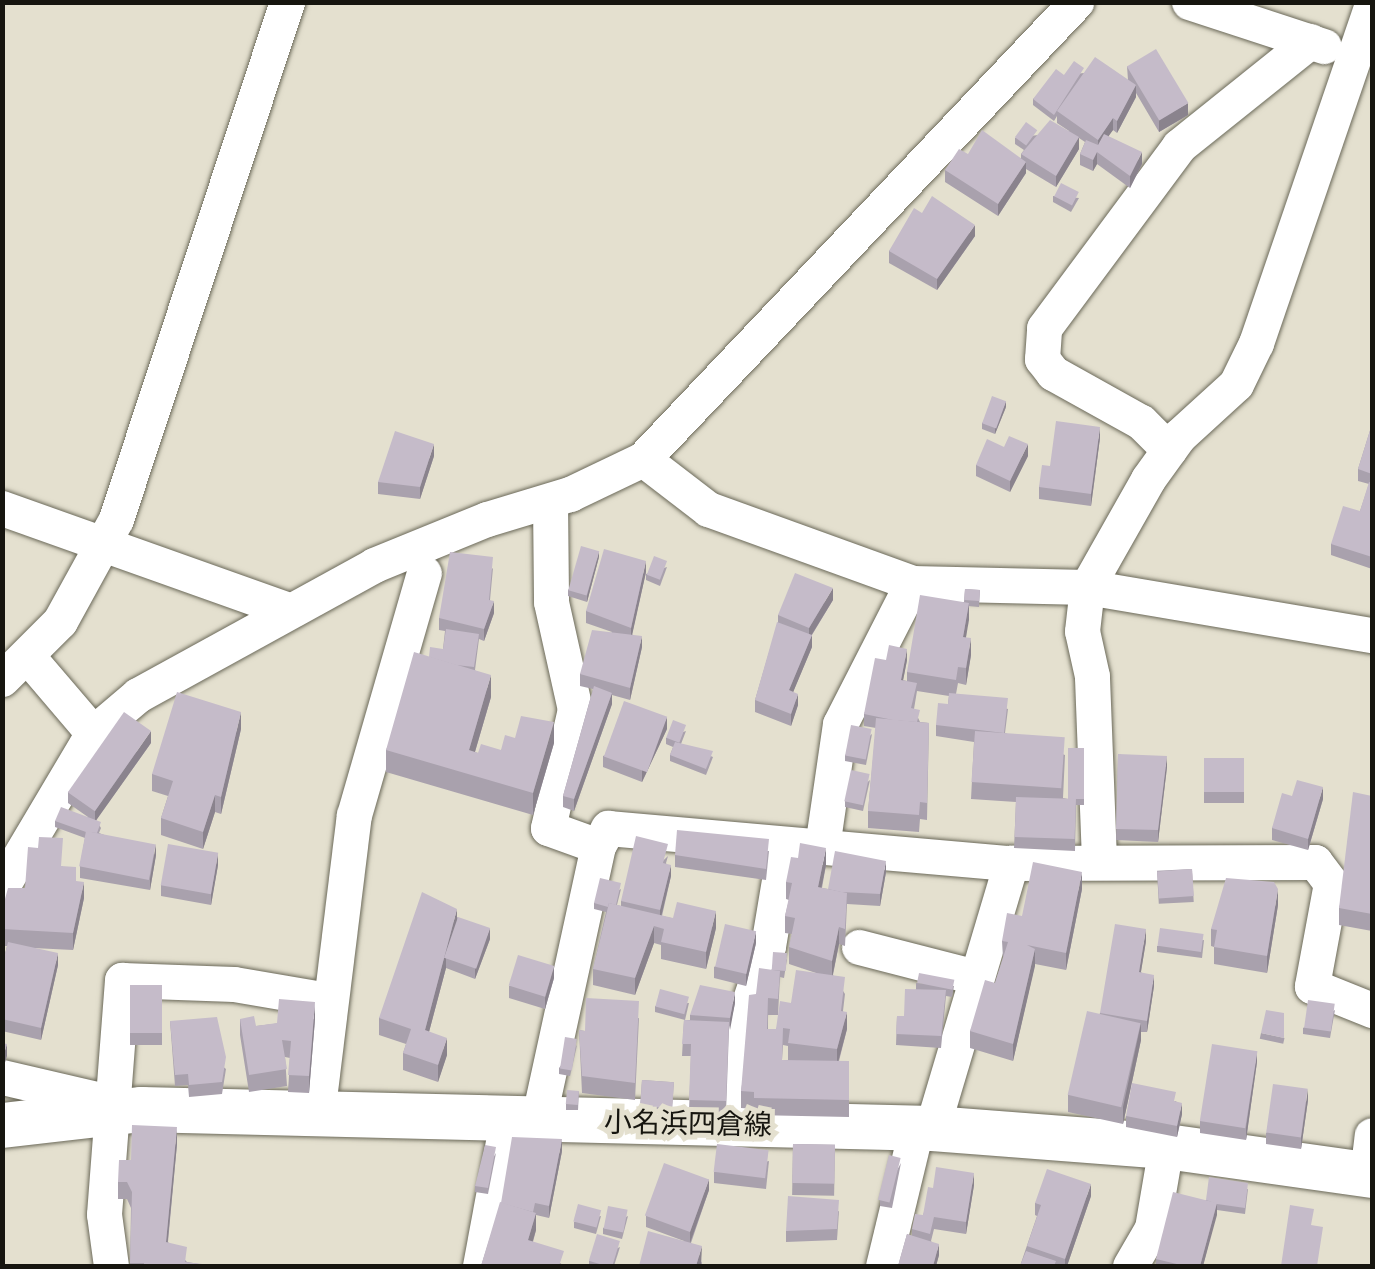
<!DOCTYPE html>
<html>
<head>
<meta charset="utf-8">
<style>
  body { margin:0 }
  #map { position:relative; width:1375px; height:1269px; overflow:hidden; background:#e4e0cf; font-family:"DejaVu Sans","Noto Sans JP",sans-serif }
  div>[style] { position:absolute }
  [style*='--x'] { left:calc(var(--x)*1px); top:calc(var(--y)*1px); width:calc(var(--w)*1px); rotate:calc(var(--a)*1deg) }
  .roads { filter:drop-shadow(0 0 2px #6b6959) drop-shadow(0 0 2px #6b6959) }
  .minor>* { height:35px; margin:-17.5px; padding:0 17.5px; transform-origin:17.5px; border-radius:17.5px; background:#fff }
  .major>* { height:45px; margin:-22.5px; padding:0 22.5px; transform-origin:22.5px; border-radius:22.5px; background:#fff }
  .wall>* { inset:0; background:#a9a1ad; transform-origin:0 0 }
  .shaded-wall>* { inset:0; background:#8a838d }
  .building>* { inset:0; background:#c5bbc9; transform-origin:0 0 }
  span { translate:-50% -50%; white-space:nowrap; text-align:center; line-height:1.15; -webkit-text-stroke:10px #e4e0cf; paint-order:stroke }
  .street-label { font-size:28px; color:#16150f }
  .frame { position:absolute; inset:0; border:5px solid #16150f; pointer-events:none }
</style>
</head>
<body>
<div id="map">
  <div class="roads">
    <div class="minor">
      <div style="--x:1189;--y:2;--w:142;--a:18.1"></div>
      <div style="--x:1169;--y:450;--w:40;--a:-135"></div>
      <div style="--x:1141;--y:422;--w:101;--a:-150.9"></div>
      <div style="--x:1053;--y:373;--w:18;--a:-128"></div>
      <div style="--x:1042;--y:359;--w:31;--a:-86"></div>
      <div style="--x:1044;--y:328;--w:227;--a:-53.4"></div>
      <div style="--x:1179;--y:146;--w:168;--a:-38.7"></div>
      <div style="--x:643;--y:459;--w:82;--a:37.6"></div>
      <div style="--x:708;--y:509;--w:217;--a:19.9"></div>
      <div style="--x:912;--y:583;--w:175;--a:1.3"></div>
      <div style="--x:1087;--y:587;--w:289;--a:9.6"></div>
      <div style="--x:550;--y:501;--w:101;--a:89.4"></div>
      <div style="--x:551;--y:602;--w:110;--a:77.4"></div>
      <div style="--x:575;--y:709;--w:122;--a:102.8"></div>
      <div style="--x:548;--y:828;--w:53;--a:19.8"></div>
      <div style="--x:2;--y:508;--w:300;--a:19.6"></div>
      <div style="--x:29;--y:658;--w:99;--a:49.5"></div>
      <div style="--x:2;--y:679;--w:82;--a:-45"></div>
      <div style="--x:60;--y:621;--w:116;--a:-61.2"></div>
      <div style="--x:116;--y:519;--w:545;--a:-71.7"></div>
      <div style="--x:822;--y:847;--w:124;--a:-81.7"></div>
      <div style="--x:840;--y:724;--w:158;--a:-62.9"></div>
      <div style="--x:1099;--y:860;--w:184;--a:-92.2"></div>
      <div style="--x:1092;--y:676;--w:46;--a:-102.5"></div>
      <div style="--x:1082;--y:631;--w:44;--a:-83.5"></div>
      <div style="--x:1087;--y:587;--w:124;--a:-60.5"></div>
      <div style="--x:1148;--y:479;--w:53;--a:-54.2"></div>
      <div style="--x:1179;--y:436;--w:77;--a:-42.4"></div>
      <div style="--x:1236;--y:384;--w:46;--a:-64"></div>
      <div style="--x:1256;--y:343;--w:357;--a:-71.1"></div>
      <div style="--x:2;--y:886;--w:178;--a:-59.3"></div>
      <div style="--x:93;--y:733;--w:59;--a:-40.2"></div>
      <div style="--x:138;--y:695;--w:269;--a:-28.8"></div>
      <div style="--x:374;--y:565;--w:122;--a:-22.2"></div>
      <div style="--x:487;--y:519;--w:87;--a:-16.8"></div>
      <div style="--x:570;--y:494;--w:81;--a:-25.6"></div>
      <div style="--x:643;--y:459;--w:630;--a:-46.54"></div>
      <div style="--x:859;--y:947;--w:121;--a:14.4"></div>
      <div style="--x:2;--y:1077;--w:115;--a:13.1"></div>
      <div style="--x:317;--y:1115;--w:302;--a:-83"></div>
      <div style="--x:354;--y:815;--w:252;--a:-73.9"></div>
      <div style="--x:538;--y:1121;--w:281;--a:-77.7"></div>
      <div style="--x:598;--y:846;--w:21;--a:-61"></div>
      <div style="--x:608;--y:828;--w:405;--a:5"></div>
      <div style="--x:732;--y:1125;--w:109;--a:-83.7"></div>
      <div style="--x:744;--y:1017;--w:75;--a:-71.3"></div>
      <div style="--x:768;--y:946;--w:103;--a:-80.5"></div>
      <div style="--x:932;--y:1128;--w:277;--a:-73.4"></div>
      <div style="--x:1011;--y:863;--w:304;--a:-0.2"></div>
      <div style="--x:1315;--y:862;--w:26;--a:53"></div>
      <div style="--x:1331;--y:883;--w:105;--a:100.5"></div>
      <div style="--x:1312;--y:986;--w:65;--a:21.8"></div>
      <div style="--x:1367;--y:1174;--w:39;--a:-83"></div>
      <div style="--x:111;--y:1266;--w:52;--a:-97.7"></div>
      <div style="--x:104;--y:1214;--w:235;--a:-85.6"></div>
      <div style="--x:122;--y:980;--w:112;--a:2"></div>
      <div style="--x:234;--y:984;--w:95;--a:9.7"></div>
      <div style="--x:480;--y:1266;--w:148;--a:-79.5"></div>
      <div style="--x:883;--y:1266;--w:140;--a:-76.4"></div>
      <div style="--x:1130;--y:1266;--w:44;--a:-59.9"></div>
      <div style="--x:1152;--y:1228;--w:83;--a:-80.3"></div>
    </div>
    <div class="major">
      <div style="--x:2;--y:1125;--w:140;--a:-6.6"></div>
      <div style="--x:141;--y:1109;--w:791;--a:1.38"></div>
      <div style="--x:932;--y:1128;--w:235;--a:4.4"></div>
      <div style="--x:1166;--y:1146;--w:208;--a:8"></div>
    </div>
  </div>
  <div class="wall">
    <div style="clip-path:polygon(1127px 66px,1188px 115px,1159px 132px,1136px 93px,1136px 97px,1117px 133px,1113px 130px,1108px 136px,1142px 164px,1130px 188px,1097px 164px,1093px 171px,1080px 165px,1080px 154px,1085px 142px,1079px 138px,1079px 149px,1056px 187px,1026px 169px,1026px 173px,998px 216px,945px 182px,945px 170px,968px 154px,1021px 158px,1021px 154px,1024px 150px,1015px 144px,1015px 138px,1069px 131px,1057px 123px,1057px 116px,1054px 121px,1033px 105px,1033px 99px,1064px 75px,1084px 73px,1128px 80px)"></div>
    <div style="clip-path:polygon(1053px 196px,1079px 198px,1071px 212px,1053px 202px)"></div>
    <div style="clip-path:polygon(922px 213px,975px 236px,937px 290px,889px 263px,889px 251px)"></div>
    <div style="clip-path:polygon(1006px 407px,995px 434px,982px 429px,982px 423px)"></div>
    <div style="clip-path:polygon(1372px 424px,1372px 569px,1331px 555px,1331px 544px,1360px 511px,1369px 484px,1358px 481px,1358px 469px)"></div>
    <div style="clip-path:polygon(1100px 438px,1091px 506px,1039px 499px,1039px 487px,1050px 466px)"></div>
    <div style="clip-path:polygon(434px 456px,420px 499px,378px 494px,378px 482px)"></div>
    <div style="clip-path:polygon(1028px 456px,1010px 492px,976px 476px,976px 465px)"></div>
    <div style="clip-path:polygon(599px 557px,587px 602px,568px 596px,568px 590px)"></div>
    <div style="clip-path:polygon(667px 567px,660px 586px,646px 580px,646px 574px)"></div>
    <div style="clip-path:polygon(493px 568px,490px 600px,494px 613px,484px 641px,479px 639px,475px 670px,491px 697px,475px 752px,478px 753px,501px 750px,515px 738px,554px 743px,533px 815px,386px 772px,386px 750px,429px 657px,443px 649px,445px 631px,439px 630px,439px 618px)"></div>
    <div style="clip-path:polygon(646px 572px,632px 634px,642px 647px,630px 700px,612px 695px,612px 704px,574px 811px,563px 807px,563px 796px,593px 689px,580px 686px,580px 674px,612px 632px,586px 623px,586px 611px)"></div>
    <div style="clip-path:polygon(965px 589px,980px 590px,979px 607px,969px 606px,966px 637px,971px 655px,966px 685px,958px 683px,956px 694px,1008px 709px,1005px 733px,1065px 755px,1063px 798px,1068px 799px,1084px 748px,1084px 805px,1076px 805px,1075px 851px,1014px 848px,1016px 802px,971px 799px,974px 742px,936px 736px,936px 725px,948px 704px,949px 696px,917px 691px,914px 709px,920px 722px,929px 723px,927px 820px,920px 819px,919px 832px,868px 828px,868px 811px,876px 728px,864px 726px,864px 714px,886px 660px,907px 660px,903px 680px,907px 681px,907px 672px,964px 602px)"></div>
    <div style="clip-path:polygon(833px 600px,812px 635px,812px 647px,793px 692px,798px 705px,791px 726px,755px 712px,755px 700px,778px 622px,778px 615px)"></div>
    <div style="clip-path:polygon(241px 729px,221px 814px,215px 812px,203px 849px,161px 835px,161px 818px,168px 796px,152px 791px,152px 774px)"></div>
    <div style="clip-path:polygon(667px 729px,642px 782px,603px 767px,603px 756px)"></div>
    <div style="clip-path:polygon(686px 731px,681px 744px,713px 757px,706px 775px,670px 761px,670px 755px,673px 747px,666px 744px,666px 738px)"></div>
    <div style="clip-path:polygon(872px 734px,866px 765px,845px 761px,845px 755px)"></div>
    <div style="clip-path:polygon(151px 743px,96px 820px,101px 828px,99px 833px,156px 855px,150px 890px,80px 878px,80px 866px,85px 838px,55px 827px,55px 821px,88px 817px,68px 803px,68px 792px)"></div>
    <div style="clip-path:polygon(1118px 754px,1167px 767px,1158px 842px,1116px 840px)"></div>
    <div style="left:1204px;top:758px;width:40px;height:45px"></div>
    <div style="clip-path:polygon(870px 780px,863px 811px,845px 807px,845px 801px)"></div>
    <div style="clip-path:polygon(1292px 796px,1323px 799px,1308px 850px,1272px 840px,1272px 828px)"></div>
    <div style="clip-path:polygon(1372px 796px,1372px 931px,1339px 925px,1339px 908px)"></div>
    <div style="clip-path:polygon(769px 851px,766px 880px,675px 867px,675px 855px)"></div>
    <div style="clip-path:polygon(668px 856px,666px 863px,671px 876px,662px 916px,716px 928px,706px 969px,661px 959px,661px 945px,654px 943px,635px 995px,593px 985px,593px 969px,606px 912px,594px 909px,594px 903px,621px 889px,617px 905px,621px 906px,621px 901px)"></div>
    <div style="clip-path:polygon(218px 865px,211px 905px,161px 896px,161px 885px)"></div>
    <div style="clip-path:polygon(evenodd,826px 865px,822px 888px,828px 889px,886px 872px,880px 906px,847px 904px,845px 946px,839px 944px,833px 975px,845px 994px,843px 1011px,847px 1029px,839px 1061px,849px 1061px,849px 1117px,754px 1115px,754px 1109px,741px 1108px,741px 1091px,756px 994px,771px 970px,787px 959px,784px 978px,780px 977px,778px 1015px,768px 1015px,768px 1029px,776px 1029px,791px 1003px,816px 973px,789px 964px,789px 947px,792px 934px,785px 933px,785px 916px,789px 900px,786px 899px,786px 882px,826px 865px,783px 1045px,788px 1046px,788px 1060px,782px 1060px,783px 1045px)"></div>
    <div style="clip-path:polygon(62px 866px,76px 881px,84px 898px,73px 950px,33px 948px,58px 965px,41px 1040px,2px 1031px,2px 966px,7px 946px,2px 946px,2px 910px,25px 888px)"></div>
    <div style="left:1192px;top:869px;width:33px;height:35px;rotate:87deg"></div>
    <div style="clip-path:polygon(1082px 889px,1066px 970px,1035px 964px,1013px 1061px,970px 1048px,970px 1031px,995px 983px,1003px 958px,1002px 941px,1022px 916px)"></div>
    <div style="clip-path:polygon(1278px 905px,1267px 973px,1214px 964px,1214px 947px,1211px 946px,1211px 929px)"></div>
    <div style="clip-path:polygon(457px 917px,490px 939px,475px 979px,446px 968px,429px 1032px,447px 1055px,438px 1082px,403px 1070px,403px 1053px,406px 1044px,379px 1035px,379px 1018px)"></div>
    <div style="clip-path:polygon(1204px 940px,1202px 958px,1157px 952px,1157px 946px)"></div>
    <div style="clip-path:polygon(1146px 941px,1141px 972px,1154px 986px,1147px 1032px,1141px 1032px,1141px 1040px,1123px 1124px,1068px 1112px,1068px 1095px,1100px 1013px)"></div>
    <div style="clip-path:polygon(756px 943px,746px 986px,714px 978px,714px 967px)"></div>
    <div style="clip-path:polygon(554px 978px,545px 1009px,509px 998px,509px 986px)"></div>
    <div style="clip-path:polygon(916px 983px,954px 986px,952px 997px,946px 996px,941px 1048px,896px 1045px,897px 1016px,904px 1016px,916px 989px)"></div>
    <div style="left:130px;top:985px;width:32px;height:60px"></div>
    <div style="clip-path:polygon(689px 1003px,685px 1020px,655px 1012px,655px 1006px)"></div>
    <div style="clip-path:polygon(735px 1003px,729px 1030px,726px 1113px,689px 1111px,691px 1056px,682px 1056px,684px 1020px,690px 1020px,690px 1015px)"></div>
    <div style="clip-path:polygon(1335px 1010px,1330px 1038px,1303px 1034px,1303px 1028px)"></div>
    <div style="clip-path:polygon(639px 1018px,635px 1100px,582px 1093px,579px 1030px,585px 1031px)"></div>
    <div style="clip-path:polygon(240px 1019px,256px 1026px,315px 1019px,309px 1093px,288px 1092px,290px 1058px,285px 1057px,287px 1086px,249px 1092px,240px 1035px)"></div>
    <div style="clip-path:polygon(170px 1021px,226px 1069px,222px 1094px,189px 1097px,188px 1085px,175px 1086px)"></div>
    <div style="left:1261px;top:1033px;width:24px;height:6px;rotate:12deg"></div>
    <div style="clip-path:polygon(577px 1045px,570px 1076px,559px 1074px,559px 1068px)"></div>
    <div style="clip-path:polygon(1257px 1062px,1246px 1140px,1200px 1133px,1200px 1121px)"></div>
    <div style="left:642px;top:1080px;width:32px;height:32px;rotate:4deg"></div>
    <div style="clip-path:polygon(579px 1091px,578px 1110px,566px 1110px,566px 1104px)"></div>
    <div style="clip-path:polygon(1308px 1100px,1301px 1149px,1266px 1144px,1266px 1133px)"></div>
    <div style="clip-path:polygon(1176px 1101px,1182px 1114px,1177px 1137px,1126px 1127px,1126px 1116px)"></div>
    <div style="clip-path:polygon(177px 1144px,168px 1242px,187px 1262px,211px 1266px,130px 1266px,131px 1208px,127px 1199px,118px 1199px,118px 1182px,131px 1160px)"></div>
    <div style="left:793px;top:1144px;width:42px;height:51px;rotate:1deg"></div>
    <div style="clip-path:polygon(562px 1151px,549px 1218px,536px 1215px,536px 1230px,533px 1242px,564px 1266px,481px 1266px,501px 1203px)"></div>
    <div style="clip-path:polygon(496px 1153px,488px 1194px,475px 1192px,475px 1186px)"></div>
    <div style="clip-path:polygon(769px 1161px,766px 1189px,714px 1183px,714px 1172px)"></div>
    <div style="clip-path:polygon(901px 1163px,892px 1208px,880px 1206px,880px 1200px)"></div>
    <div style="clip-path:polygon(974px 1185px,966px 1234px,934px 1229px,931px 1241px,939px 1255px,936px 1266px,898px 1266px,907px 1234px,912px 1236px,912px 1229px,923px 1215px,933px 1188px)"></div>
    <div style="clip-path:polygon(1248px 1189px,1245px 1214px,1217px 1210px,1203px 1266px,1156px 1266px,1156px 1259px,1206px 1200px)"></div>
    <div style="clip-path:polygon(709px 1190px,691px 1243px,702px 1263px,701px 1266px,639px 1266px,684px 1241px,646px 1227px,646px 1216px)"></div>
    <div style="clip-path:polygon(1091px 1196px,1067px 1266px,1020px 1266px,1037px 1216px,1035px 1215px,1035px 1203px)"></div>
    <div style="clip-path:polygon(839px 1211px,837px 1240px,786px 1242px,786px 1231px)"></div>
    <div style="clip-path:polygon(601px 1216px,596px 1234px,574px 1228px,574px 1222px)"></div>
    <div style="clip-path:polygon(628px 1216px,622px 1239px,603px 1234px,603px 1228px)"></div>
    <div style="clip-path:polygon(620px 1247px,614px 1266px,589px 1266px,589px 1261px)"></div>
  </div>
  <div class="shaded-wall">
    <div style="clip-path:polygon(1136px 85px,1136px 97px,1117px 133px,1117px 121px)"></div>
    <div style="clip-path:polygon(1188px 103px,1188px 115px,1159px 132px,1159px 120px)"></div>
    <div style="clip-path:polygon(1113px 118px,1113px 130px,1098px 151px,1098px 140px)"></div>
    <div style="clip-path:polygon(1079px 137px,1079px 149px,1056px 187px,1056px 176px)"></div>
    <div style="clip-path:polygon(1097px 152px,1097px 164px,1093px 171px,1093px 160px)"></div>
    <div style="clip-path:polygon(1142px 152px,1142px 164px,1130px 188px,1130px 176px)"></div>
    <div style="clip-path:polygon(1026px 162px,1026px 173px,998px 216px,998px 204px)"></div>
    <div style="clip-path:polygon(975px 225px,975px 236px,937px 290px,937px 279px)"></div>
    <div style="clip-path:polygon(1006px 401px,1006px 407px,995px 434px,995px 428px)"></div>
    <div style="clip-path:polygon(1100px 427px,1100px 438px,1091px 506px,1091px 494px)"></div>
    <div style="clip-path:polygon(434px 444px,434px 456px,420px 499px,420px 487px)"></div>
    <div style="clip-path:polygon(1028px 444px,1028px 456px,1010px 492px,1010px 481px)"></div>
    <div style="clip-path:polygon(599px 551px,599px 557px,587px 602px,587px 596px)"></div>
    <div style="clip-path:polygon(646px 561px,646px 572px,631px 640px,631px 628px)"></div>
    <div style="clip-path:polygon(833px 588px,833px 600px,809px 639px,809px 628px)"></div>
    <div style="clip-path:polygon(494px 601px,494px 613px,484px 641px,484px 629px)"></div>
    <div style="clip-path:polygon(969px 603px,969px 620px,963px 654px,963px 637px)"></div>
    <div style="clip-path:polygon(812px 635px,812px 647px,789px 702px,789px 690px)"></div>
    <div style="clip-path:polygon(642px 636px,642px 647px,630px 700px,630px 688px)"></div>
    <div style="clip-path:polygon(971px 638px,971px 655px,966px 685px,966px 668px)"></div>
    <div style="clip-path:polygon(907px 649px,907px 660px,901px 691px,901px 680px)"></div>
    <div style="clip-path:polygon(491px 675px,491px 697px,469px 772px,469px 750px)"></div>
    <div style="clip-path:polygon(612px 693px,612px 704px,574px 811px,574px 799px)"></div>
    <div style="clip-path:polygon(798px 694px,798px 705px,791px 726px,791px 714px)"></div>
    <div style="clip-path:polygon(241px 712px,241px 729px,221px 814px,221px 797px)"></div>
    <div style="clip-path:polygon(667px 717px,667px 729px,642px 782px,642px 771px)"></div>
    <div style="clip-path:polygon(554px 722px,554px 743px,533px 815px,533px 793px)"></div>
    <div style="clip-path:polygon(151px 731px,151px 743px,95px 822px,95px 811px)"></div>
    <div style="clip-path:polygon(1167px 756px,1167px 767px,1158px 842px,1158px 830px)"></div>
    <div style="clip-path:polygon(1323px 787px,1323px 799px,1308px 850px,1308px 839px)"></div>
    <div style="clip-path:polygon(215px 795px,215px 812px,203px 849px,203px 832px)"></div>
    <div style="clip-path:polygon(156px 844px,156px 855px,150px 890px,150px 879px)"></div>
    <div style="clip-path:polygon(826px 848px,826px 865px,818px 904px,818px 887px)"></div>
    <div style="clip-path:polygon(218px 853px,218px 865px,211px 905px,211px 894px)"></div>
    <div style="clip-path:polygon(886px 861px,886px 872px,880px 906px,880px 894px)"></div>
    <div style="clip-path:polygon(671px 865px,671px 876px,660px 921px,660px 910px)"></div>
    <div style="clip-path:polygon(1082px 872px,1082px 889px,1066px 970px,1066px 953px)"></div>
    <div style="clip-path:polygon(84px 882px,84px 898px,73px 950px,73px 933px)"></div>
    <div style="clip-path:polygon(1278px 889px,1278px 905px,1267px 973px,1267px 956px)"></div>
    <div style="clip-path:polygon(457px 909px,457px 926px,446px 958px,446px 968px,425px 1047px,425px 1030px)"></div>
    <div style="clip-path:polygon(716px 911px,716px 928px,706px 969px,706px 952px)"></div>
    <div style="clip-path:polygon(654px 926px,654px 943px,635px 995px,635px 978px)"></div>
    <div style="clip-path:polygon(839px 927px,839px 944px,832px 978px,832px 961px)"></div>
    <div style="clip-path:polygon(490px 928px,490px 939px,475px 979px,475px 967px)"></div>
    <div style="clip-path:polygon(1146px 929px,1146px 941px,1139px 983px,1139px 972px)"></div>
    <div style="clip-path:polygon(756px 931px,756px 943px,746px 986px,746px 974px)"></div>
    <div style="clip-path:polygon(1035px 949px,1035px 966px,1013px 1061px,1013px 1044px)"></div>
    <div style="clip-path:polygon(58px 953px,58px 965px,41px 1040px,41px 1028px)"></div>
    <div style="clip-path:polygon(554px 966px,554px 978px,545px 1009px,545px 998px)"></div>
    <div style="clip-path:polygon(1154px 975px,1154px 986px,1147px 1032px,1147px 1021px)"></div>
    <div style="clip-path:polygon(735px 992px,735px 1003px,730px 1030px,730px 1018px)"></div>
    <div style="clip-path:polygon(315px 1002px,315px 1019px,309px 1093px,309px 1076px)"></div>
    <div style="clip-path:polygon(847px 1012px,847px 1029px,837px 1066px,837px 1049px)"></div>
    <div style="clip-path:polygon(1141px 1023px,1141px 1040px,1123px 1124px,1123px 1107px)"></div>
    <div style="clip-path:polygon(447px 1038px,447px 1055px,438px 1082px,438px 1065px)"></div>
    <div style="clip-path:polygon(7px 1044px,7px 1056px,3px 1069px,3px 1057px)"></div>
    <div style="clip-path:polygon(1257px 1051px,1257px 1062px,1246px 1140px,1246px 1128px)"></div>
    <div style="clip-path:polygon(1308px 1089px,1308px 1100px,1301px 1149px,1301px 1138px)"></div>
    <div style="clip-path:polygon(1182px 1103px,1182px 1114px,1177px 1137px,1177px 1126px)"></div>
    <div style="clip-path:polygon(177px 1127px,177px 1144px,166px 1259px,166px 1242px)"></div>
    <div style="clip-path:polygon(562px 1139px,562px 1151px,549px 1218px,549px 1206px)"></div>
    <div style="clip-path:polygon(974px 1173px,974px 1185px,966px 1234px,966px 1222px)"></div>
    <div style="clip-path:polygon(709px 1179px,709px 1190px,690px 1243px,690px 1232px)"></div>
    <div style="clip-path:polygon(1091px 1184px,1091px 1196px,1067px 1266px,1065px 1266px,1065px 1259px)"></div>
    <div style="clip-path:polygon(1217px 1203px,1217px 1215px,1203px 1266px,1200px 1266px)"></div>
    <div style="clip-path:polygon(536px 1213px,536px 1230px,528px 1257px,528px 1240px)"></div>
    <div style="clip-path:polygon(939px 1244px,939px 1255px,936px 1266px,933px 1266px)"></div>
    <div style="clip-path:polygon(702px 1246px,701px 1266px,696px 1266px)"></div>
  </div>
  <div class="building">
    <div style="left:1156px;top:49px;width:63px;height:34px;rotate:59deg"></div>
    <div style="clip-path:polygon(1095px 57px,1136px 85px,1117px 121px,1113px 118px,1098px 140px,1057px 111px)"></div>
    <div style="clip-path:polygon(1074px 61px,1084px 68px,1054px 115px,1033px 99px,1056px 69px,1064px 75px)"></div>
    <div style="clip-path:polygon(1050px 120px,1079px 137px,1056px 176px,1021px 154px)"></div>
    <div style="left:1026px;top:122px;width:14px;height:19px;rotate:36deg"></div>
    <div style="clip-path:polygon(982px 130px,1026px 162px,998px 204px,945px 170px,959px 149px,968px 154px)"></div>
    <div style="clip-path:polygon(1104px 134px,1142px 152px,1130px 176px,1097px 152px,1093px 160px,1080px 154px,1086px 140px,1098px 145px)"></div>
    <div style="left:1061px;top:183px;width:20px;height:15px;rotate:27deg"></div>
    <div style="clip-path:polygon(932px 196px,975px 225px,937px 279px,889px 251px,914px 208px,922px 213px)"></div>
    <div style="left:992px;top:396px;width:15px;height:29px;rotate:20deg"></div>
    <div style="clip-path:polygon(1056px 421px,1100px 427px,1091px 494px,1039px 487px,1042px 465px,1050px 466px)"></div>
    <div style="clip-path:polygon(1372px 424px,1372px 474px,1358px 469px)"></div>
    <div style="clip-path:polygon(395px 431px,434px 444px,420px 487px,378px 482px)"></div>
    <div style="clip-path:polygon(1009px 436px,1028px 444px,1010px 481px,976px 465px,987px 439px,1004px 447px)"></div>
    <div style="clip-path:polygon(1369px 482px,1372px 483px,1372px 557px,1331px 544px,1343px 506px,1360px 511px)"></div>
    <div style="left:581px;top:546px;width:19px;height:46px;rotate:16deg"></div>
    <div style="clip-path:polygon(604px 549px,646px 561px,631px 628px,586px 611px)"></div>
    <div style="clip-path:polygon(450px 552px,493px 557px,489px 600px,494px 601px,484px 629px,439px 618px)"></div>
    <div style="left:654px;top:556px;width:14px;height:20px;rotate:21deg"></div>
    <div style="clip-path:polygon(795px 573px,833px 588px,809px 628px,778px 615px)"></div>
    <div style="left:965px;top:589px;width:15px;height:11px;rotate:4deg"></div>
    <div style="clip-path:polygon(920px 595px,969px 603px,963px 637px,971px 638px,966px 668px,958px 667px,956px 680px,907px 672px)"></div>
    <div style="clip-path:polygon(777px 622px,812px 635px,789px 690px,798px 694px,791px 714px,755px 700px)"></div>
    <div style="clip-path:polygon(446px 629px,479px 634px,474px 667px,456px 665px,429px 657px,430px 647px,443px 649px)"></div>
    <div style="clip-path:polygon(592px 630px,642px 636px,630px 688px,580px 674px)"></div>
    <div style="clip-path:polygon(889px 645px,907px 649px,901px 680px,917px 683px,911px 708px,920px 710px,917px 722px,893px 720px,864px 714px,875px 658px,886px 660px)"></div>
    <div style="clip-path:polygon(414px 652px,491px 675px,469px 750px,478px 753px,481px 744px,501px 750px,505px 735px,515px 738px,521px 716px,554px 722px,533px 793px,386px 750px)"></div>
    <div style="clip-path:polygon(594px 686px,612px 693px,574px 799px,563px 796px)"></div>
    <div style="clip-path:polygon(177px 692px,241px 712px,221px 797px,215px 795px,203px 832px,161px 818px,173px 781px,152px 774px)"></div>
    <div style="clip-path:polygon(949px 693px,1008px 698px,1004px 733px,936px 725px,938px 703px,948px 704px)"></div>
    <div style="left:624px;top:701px;width:46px;height:59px;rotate:20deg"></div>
    <div style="left:124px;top:712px;width:33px;height:98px;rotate:35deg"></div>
    <div style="clip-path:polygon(876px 718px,929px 723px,927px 803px,920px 802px,919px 815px,868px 811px)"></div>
    <div style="left:673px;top:720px;width:14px;height:19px;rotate:21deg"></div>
    <div style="left:851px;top:725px;width:21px;height:31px;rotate:11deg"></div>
    <div style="left:975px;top:731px;width:90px;height:51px;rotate:4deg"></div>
    <div style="clip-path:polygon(675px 742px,713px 751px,706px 769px,670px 755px)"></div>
    <div style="left:1068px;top:748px;width:16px;height:51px"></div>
    <div style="clip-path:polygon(1118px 754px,1167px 756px,1158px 830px,1116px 829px)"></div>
    <div style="left:1204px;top:758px;width:40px;height:34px"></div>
    <div style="left:851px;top:770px;width:19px;height:32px;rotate:12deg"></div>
    <div style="clip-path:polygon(1297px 780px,1323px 787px,1308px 839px,1272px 828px,1282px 793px,1292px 796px)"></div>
    <div style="clip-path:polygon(1353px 792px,1372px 796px,1372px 914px,1339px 908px)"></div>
    <div style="left:1016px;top:797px;width:60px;height:40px;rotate:2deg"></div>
    <div style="clip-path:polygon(61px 807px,101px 822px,97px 833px,86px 832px,55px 821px)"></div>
    <div style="clip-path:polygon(677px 830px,769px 839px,766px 869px,675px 855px)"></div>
    <div style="left:86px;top:831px;width:71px;height:36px;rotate:11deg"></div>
    <div style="clip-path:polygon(636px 836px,668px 844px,663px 863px,671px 865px,660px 910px,621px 901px)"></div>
    <div style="clip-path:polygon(39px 837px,63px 838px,61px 866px,76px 867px,76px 881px,84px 882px,73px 933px,2px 929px,2px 910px,8px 888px,25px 888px,28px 847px,38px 848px)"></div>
    <div style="clip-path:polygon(800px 843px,826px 848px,818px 887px,847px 893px,845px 929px,839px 927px,832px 961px,789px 947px,795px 918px,785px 916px,792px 883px,786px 882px,791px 857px,798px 858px)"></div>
    <div style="left:168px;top:844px;width:51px;height:42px;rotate:10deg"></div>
    <div style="clip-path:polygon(835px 851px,886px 861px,880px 894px,841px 892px,828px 889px)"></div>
    <div style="clip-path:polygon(1033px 862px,1082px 872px,1066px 953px,1027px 945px,1035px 949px,1013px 1044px,970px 1031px,985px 980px,995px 983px,1008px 942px,1002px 941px,1007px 913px,1022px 916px)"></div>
    <div style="left:1192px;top:869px;width:27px;height:35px;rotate:86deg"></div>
    <div style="clip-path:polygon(600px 878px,621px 883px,616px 905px,609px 903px,608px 907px,594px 903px)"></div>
    <div style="clip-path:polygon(1226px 878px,1274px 882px,1278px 889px,1267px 956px,1214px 947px,1217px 930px,1211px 929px)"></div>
    <div style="clip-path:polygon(422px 892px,457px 909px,425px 1030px,447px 1038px,438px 1065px,403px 1053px,411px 1029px,379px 1018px)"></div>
    <div style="clip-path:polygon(677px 902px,716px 911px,706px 952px,661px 942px,664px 929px,654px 926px,635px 978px,593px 969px,609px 903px,673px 918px)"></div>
    <div style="left:458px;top:917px;width:34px;height:43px;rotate:19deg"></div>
    <div style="left:725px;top:924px;width:32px;height:44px;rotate:13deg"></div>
    <div style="clip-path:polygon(1115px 924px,1146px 929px,1139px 972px,1154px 975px,1147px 1021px,1100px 1013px)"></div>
    <div style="left:1160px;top:928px;width:44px;height:18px;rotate:8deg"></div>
    <div style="clip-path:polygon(8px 942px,58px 953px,41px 1028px,2px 1019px,2px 966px)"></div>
    <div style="left:773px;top:952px;width:14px;height:18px;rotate:4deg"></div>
    <div style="left:518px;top:955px;width:38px;height:32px;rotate:17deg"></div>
    <div style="clip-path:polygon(759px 968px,780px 971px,778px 999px,768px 998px,767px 1029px,776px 1029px,780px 1001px,791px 1003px,796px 970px,845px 977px,841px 1011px,847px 1012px,837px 1049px,788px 1043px,790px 1029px,783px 1028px,782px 1060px,849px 1061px,849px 1100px,754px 1098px,754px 1092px,741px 1091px,749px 995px,756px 994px)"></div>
    <div style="left:919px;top:973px;width:36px;height:10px;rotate:11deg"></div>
    <div style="left:130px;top:985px;width:32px;height:48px"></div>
    <div style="clip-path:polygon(700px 985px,735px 992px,730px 1018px,690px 1015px)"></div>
    <div style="left:660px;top:989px;width:30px;height:18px;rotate:15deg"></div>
    <div style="clip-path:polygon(905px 989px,946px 990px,941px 1036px,896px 1034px,897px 1016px,904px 1016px)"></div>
    <div style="clip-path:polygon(586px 998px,639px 1001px,635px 1083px,582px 1076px,579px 1030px,585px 1031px)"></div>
    <div style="clip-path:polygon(279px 999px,315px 1002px,309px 1076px,288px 1075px,291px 1041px,282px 1040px,287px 1069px,249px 1075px,240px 1019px,254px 1016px,256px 1026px,277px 1023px)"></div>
    <div style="left:1308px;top:1000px;width:27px;height:28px;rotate:8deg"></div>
    <div style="clip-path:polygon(1266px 1010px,1284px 1013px,1284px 1038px,1261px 1033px)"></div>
    <div style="left:1087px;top:1011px;width:55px;height:86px;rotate:13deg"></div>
    <div style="clip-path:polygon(217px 1017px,226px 1057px,222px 1082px,189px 1085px,188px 1074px,175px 1075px,170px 1021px)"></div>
    <div style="clip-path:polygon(684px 1020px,729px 1022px,726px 1101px,689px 1100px,691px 1044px,682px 1044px)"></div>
    <div style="left:565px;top:1037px;width:12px;height:32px;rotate:9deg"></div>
    <div style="clip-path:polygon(2px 1043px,7px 1044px,3px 1057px,2px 1057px)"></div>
    <div style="left:1212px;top:1044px;width:46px;height:78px;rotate:9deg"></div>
    <div style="left:642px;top:1080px;width:32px;height:26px;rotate:4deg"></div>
    <div style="clip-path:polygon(1132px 1083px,1176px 1092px,1174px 1101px,1182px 1103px,1177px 1126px,1126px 1116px)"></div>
    <div style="left:1273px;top:1084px;width:35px;height:49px;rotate:8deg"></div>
    <div style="left:567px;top:1090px;width:12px;height:14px;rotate:5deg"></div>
    <div style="clip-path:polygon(132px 1125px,177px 1127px,166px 1242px,187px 1247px,185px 1262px,211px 1265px,211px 1266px,144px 1266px,144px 1263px,130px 1263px,132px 1192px,127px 1182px,118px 1182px,119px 1160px,131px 1160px)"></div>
    <div style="clip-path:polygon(512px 1137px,562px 1139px,549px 1206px,535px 1203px,533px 1212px,501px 1203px)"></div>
    <div style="left:717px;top:1144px;width:52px;height:28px;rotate:7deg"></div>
    <div style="left:793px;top:1144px;width:42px;height:39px;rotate:1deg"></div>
    <div style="clip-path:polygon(485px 1145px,496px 1147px,488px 1188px,475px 1186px)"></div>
    <div style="left:889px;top:1155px;width:12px;height:46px;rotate:14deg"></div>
    <div style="left:664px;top:1163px;width:48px;height:56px;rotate:20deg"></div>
    <div style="clip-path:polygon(936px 1167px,974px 1173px,966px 1222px,934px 1217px,930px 1234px,912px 1229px,915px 1214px,923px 1215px,928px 1187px,933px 1188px)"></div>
    <div style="clip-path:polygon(1047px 1169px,1091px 1184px,1065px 1259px,1027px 1246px,1041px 1205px,1035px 1203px)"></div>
    <div style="clip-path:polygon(1209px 1177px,1248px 1183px,1245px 1208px,1217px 1204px,1206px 1200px)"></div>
    <div style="clip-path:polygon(1173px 1192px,1217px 1203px,1200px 1266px,1185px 1266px,1156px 1259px)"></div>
    <div style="clip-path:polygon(788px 1196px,839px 1200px,837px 1229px,786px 1231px)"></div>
    <div style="clip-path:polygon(500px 1202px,536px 1213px,528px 1240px,564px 1251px,559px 1266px,481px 1266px)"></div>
    <div style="left:578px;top:1204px;width:24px;height:18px;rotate:15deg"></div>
    <div style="clip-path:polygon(1290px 1205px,1314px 1209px,1311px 1225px,1323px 1227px,1317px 1266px,1281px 1266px)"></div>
    <div style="left:608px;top:1206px;width:20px;height:23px;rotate:11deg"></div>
    <div style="clip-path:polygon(648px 1231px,702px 1246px,696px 1266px,639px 1266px)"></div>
    <div style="left:597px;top:1234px;width:24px;height:28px;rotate:17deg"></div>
    <div style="clip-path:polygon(907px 1234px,939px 1244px,933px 1266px,898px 1266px)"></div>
    <div style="clip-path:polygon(1026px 1251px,1056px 1261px,1054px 1266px,1020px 1266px)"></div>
  </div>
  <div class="street-label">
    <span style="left:688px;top:1124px;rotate:1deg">小名浜四倉線</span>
  </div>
  <div class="frame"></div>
</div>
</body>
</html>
